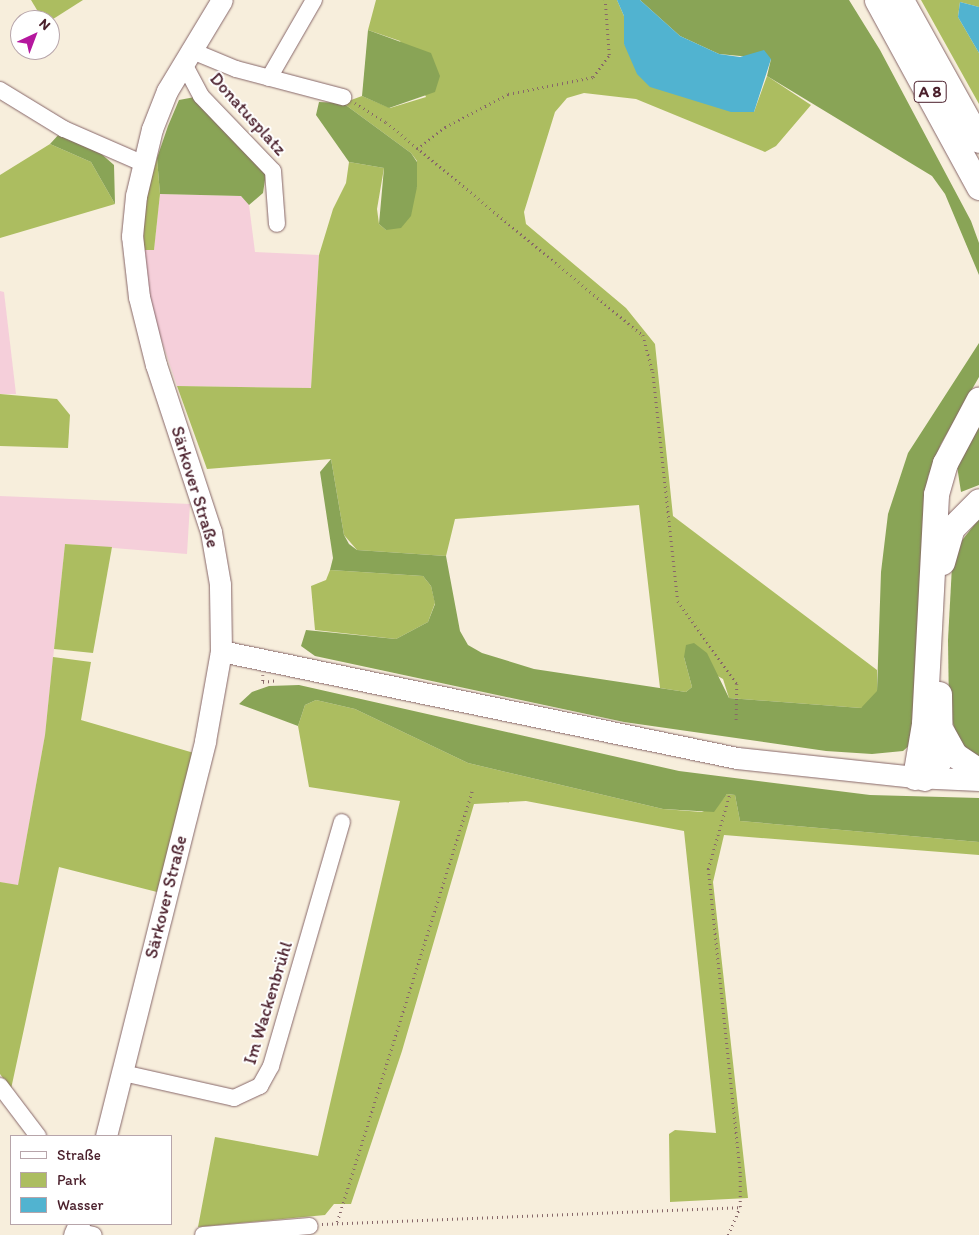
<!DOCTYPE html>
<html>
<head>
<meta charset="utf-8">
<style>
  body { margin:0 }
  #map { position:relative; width:979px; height:1235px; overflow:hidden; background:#f7eedc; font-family:Itim,sans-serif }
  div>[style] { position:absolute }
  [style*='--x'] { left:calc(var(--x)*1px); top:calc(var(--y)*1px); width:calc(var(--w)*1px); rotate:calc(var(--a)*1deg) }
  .built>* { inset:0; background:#f5cfda }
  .green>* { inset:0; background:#acbd60 }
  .forest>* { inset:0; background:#89a456 }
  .water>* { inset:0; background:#51b3d0 }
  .path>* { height:2.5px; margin-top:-1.25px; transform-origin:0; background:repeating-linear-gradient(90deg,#876769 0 1px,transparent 0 5px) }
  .roads { filter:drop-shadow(0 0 1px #876769) drop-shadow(0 0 1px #876769) }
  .minor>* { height:16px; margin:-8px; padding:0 8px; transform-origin:8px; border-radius:8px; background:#fff }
  .major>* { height:21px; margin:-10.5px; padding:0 10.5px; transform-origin:10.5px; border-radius:10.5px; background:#fff }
  .highway>* { height:25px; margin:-12.5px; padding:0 12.5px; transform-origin:12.5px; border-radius:12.5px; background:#fff }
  span { translate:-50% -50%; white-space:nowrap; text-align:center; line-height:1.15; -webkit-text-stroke:4px #fff; paint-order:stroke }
  .shield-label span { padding:1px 4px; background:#fff; border:1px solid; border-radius:4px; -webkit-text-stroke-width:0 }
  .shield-label { font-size:16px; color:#4a1f2b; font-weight:700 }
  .street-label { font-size:18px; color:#4a1f2b }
  .legend { position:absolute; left:10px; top:1135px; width:162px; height:90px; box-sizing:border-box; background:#fff; border:1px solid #b7a5aa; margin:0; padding:6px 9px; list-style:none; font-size:15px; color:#4a1f2b }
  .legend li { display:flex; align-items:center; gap:10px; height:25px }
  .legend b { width:25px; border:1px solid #b7a5aa }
  .north { position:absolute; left:10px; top:10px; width:50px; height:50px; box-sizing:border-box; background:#fff; border:1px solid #b7a5aa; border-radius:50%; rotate:43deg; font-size:14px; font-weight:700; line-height:20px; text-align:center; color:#4a1f2b }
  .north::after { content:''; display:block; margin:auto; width:18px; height:22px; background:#b5179e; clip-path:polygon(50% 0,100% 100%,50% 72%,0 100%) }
</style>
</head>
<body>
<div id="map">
  <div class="built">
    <div style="clip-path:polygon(160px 194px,241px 196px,249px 205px,255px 252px,319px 255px,311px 388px,177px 386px,151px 309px,143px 250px,154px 250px)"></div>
    <div style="clip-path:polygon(0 291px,4px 292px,16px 394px,0 394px)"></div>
    <div style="clip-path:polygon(0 496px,190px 504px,187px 554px,65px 544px,45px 735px,18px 886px,0 882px)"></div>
  </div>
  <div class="green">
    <div style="clip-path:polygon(31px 0,83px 0,50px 21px,43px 20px)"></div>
    <div style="clip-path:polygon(376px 0,617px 0,624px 16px,624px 44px,754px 112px,767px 76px,811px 105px,776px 146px,765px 152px,636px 99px,584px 93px,567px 98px,555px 112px,524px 212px,526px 224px,626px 308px,655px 344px,673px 516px,877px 670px,877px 692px,869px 704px,861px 708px,729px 698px,723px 679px,684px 657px,692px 687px,686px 692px,660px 688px,639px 505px,455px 519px,446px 556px,357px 550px,344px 535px,331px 459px,207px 469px,177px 386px,311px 388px,319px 255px,333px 209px,346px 183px,349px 162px,384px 168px,377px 209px,379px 224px,386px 230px,417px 187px,417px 161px,411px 153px,343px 103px,362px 96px,390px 108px,426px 97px,400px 41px,368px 30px)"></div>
    <div style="clip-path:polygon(921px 0,979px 0,979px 7px,960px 2px,958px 17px,979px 53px,979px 104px)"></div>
    <div style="clip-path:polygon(50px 144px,91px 162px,115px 204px,0 238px,0 175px)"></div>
    <div style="clip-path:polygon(157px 158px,160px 194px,154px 250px,143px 250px,145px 202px)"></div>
    <div style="clip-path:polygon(0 394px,57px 399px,70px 415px,68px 448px,0 446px)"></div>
    <div style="clip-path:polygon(65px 544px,112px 547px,93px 653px,54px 649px)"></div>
    <div style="clip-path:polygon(330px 570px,423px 576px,431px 586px,435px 603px,428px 622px,396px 639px,315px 630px,311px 586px,326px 580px)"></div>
    <div style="clip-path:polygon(53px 657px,91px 662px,81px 720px,194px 753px,157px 892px,59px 867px,11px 1089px,0 1074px,0 882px,18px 885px,45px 735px)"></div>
    <div style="clip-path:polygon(316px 700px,355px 709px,468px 763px,663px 809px,702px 812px,719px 804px,727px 794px,735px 795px,740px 821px,979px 842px,979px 855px,724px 835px,713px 882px,748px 1198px,670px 1202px,669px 1134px,675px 1130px,716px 1133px,684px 831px,526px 801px,474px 804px,402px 1051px,351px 1204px,334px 1204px,325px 1215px,198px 1227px,215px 1137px,318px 1156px,400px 801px,309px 787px,298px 726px,305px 705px)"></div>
  </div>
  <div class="forest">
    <div style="clip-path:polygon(640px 0,849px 0,880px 50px,971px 221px,979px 243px,979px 275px,945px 194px,932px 176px,767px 76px,771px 59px,719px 54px,680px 36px)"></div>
    <div style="clip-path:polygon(368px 30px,431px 53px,440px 76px,435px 92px,389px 108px,362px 96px)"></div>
    <div style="clip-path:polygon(195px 97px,267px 167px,263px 193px,249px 205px,241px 196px,160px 194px,157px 158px,168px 126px,179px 100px)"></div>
    <div style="clip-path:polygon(319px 102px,343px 103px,411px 153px,417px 162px,417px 187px,411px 216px,401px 228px,386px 230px,379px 224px,384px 168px,349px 162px,316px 115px)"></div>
    <div style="clip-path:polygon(61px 132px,98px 151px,114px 165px,115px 204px,91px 162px,50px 144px)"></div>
    <div style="clip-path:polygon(979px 343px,979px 377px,941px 444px,928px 477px,911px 744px,903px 751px,872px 754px,826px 751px,624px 722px,315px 656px,301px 646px,306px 630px,396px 639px,428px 622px,435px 604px,431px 586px,423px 576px,330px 570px,333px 558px,320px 472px,331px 459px,344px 535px,349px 544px,357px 550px,446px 556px,460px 631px,468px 645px,482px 653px,534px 669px,686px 692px,692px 687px,684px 657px,686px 645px,694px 643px,707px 653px,729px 698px,861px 708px,877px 691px,881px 572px,888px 514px,908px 453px)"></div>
    <div style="clip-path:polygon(979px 422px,979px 485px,961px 492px,957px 466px)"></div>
    <div style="clip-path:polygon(979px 519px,979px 759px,958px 741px,949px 709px,948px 640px,952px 566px,959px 544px)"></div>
    <div style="clip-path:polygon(299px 685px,679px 771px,870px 795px,979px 798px,979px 842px,740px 821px,735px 795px,727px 794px,714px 812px,663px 809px,468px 763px,355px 709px,316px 700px,305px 705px,298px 726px,239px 704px,252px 692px,269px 686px)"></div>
  </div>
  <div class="water">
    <div style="clip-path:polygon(617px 0,640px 0,680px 36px,719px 54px,740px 57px,764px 50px,771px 59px,754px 112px,731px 112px,650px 87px,637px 74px,624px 44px,624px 16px)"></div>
    <div style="clip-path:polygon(960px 2px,979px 7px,979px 53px,958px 17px)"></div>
  </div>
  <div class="path">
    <div style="--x:355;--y:103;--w:36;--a:32"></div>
    <div style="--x:386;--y:122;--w:334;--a:39.7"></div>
    <div style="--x:643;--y:335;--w:38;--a:75"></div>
    <div style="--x:653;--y:372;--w:230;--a:83.8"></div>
    <div style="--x:678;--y:601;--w:102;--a:54.6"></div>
    <div style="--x:737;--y:684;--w:39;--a:91"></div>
    <div style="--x:417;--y:149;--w:36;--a:-38"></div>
    <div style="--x:445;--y:127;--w:71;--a:-27.6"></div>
    <div style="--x:508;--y:94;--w:87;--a:-11.3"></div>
    <div style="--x:593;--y:77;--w:27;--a:-54"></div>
    <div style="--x:609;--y:55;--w:55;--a:-94.2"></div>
    <div style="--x:263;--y:675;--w:7;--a:90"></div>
    <div style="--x:263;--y:682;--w:15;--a:-8"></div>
    <div style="--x:337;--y:1222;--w:454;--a:-72.6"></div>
    <div style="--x:322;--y:1224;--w:418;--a:-2.3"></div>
    <div style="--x:728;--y:1235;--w:30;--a:-67"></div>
    <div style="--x:740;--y:1207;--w:34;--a:-90"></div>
    <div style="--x:740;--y:1173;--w:306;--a:-96"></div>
    <div style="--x:708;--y:869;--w:79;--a:-73.9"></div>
  </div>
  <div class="roads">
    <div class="minor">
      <div style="--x:190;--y:50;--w:50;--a:22.4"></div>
      <div style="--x:236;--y:69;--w:111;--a:14.7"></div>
      <div style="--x:183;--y:62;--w:38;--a:62"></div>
      <div style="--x:201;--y:96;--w:104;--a:46.2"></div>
      <div style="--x:273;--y:171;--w:53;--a:85.7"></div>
      <div style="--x:269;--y:78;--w:90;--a:-60"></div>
      <div style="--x:0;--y:90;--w:75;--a:31.4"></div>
      <div style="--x:64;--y:129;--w:85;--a:23.6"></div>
      <div style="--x:123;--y:1073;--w:114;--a:12.7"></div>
      <div style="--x:234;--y:1098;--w:29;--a:-25"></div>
      <div style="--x:260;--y:1086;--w:23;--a:-61"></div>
      <div style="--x:271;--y:1066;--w:254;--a:-73.8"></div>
      <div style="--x:0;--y:1086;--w:63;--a:52.8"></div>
      <div style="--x:76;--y:1231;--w:18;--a:13"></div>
      <div style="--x:203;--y:1235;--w:107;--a:-4.8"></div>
    </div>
    <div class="major">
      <div style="--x:221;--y:651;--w:527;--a:11.72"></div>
      <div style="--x:737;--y:758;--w:179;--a:6.1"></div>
      <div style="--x:915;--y:777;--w:64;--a:2.7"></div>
      <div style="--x:106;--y:1136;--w:407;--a:-75.9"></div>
      <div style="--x:205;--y:741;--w:91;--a:-79.9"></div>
      <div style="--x:221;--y:651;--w:67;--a:-90.9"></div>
      <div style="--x:220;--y:584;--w:53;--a:-99.8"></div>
      <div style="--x:211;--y:532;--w:176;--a:-108.2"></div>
      <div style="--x:156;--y:365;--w:70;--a:-104"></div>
      <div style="--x:139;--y:297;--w:61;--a:-96.5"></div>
      <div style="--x:132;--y:236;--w:40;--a:-84.3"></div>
      <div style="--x:136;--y:196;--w:69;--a:-76.6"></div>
      <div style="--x:152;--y:129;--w:41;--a:-68.5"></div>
      <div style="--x:167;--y:91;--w:106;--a:-58.9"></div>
      <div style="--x:74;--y:1235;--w:12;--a:-66"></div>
    </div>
    <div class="highway">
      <div style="--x:877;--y:0;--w:213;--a:61.4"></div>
      <div style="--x:901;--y:0;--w:160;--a:60.9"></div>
      <div style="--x:942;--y:562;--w:35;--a:-74"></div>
      <div style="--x:952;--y:528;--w:38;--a:-45"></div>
      <div style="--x:942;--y:732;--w:26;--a:61"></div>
      <div style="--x:955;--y:755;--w:29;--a:34"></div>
      <div style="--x:915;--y:777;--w:54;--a:-80.4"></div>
      <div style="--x:924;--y:724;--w:230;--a:-87"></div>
      <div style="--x:936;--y:494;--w:32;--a:-74"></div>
      <div style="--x:945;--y:463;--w:72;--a:-62"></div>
      <div style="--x:924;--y:778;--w:25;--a:-50"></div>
      <div style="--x:940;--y:759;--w:65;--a:-90.9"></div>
    </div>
  </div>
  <div class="shield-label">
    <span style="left:930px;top:92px">A 8</span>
  </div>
  <div class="street-label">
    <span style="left:248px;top:114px;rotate:48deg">Donatusplatz</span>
    <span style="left:195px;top:487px;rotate:73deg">Särkover Straße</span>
    <span style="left:166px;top:897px;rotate:-76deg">Särkover Straße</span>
    <span style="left:268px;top:1003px;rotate:-73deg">Im Wackenbrühl</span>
  </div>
  <ul class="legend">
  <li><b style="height:6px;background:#fff"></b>Straße</li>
  <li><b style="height:14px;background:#acbd60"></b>Park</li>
  <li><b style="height:14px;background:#51b3d0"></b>Wasser</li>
  </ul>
  <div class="north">N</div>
</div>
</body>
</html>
